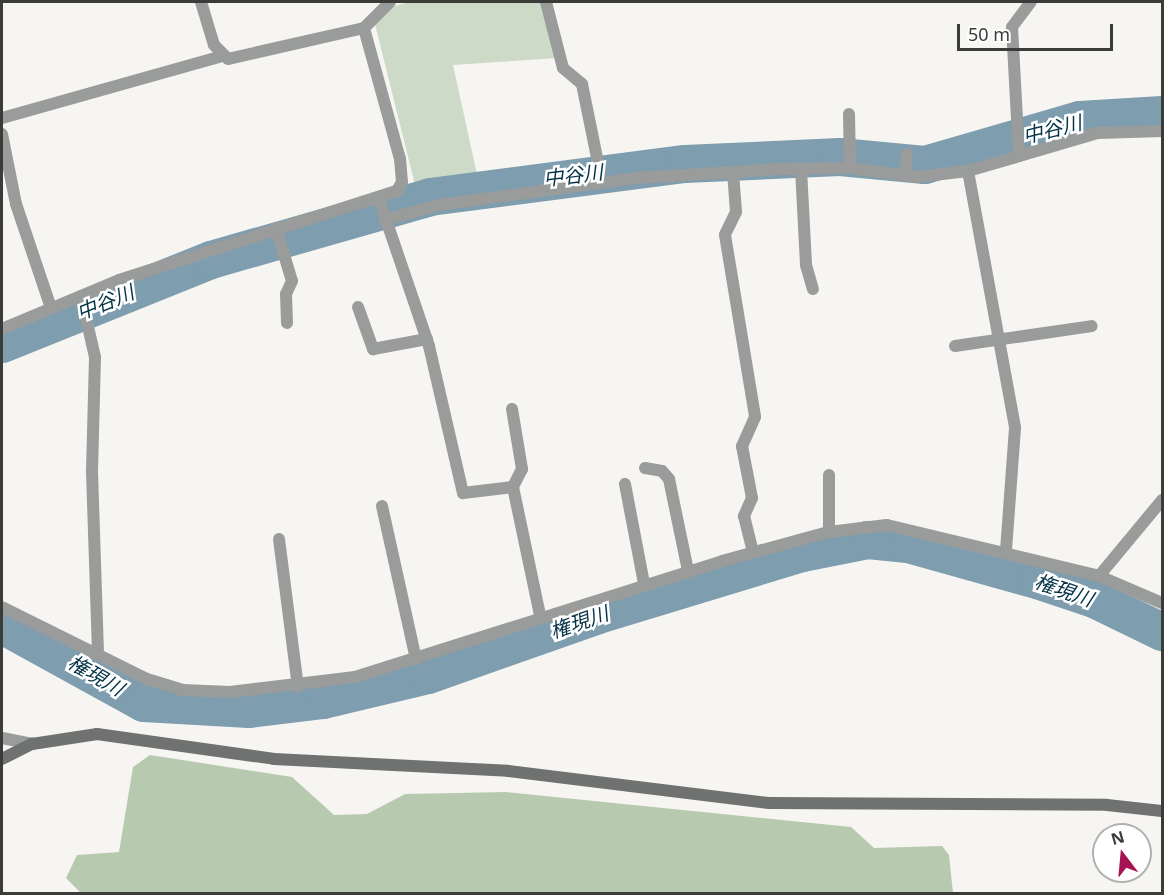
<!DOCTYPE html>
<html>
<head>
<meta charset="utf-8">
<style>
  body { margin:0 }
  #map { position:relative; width:1164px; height:895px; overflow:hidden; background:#f6f5f1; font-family:"Noto Sans","Noto Sans JP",sans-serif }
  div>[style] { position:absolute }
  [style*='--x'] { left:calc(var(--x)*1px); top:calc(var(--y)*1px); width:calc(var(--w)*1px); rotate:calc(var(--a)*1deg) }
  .green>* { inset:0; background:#ccdac7 }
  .forest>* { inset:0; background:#b7caaf }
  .river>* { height:38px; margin:-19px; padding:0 19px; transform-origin:19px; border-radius:19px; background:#7e9dae }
  .street>* { height:12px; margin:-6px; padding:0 6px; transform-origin:6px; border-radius:6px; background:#9a9c9c }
  .secondary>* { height:12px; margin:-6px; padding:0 6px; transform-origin:6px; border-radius:6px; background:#6f7271 }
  span { translate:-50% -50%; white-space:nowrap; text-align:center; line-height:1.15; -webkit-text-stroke:5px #fff; paint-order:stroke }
  .water-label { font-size:20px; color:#053347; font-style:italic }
  .frame { position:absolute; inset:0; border:3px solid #3b3b39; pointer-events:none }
  .north { position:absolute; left:1092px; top:823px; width:60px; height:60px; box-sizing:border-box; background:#fff; border:2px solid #b1b1b0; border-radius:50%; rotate:344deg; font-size:16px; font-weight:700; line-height:24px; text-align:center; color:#3b3b39 }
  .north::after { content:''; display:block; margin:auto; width:21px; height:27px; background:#a51353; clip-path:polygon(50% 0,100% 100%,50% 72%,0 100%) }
  .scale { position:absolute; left:957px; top:24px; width:156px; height:27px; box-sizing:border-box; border:3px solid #3b3b39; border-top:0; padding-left:8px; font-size:18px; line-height:21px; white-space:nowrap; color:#3b3b39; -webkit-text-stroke:4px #fff; paint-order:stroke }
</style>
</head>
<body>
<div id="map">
  <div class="green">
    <div style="clip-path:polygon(409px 2px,542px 2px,557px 58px,453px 65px,478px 179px,415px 185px,375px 24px,391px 7px)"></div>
  </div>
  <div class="forest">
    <div style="clip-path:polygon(150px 755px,292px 777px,334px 815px,367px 814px,405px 794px,506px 792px,851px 827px,874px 848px,942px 846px,949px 855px,953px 893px,81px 893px,66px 878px,77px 855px,119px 852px,133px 767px)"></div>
  </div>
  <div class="river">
    <div style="--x:2;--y:344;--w:225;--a:-21.9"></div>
    <div style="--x:211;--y:260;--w:228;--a:-16"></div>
    <div style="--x:430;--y:197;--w:257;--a:-7.4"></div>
    <div style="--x:685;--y:164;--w:155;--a:-2.6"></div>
    <div style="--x:840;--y:157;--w:85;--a:5.4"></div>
    <div style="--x:925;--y:165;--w:161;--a:-16.2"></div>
    <div style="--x:1080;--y:120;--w:82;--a:-3.5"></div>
    <div style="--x:2;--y:625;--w:162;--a:28.8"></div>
    <div style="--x:144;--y:703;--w:105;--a:3.3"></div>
    <div style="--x:249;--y:709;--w:75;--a:-6.9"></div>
    <div style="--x:323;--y:700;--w:108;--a:-13.4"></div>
    <div style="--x:428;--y:675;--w:180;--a:-19.4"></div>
    <div style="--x:598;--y:615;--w:213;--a:-16.9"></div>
    <div style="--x:802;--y:553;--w:67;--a:-11.1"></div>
    <div style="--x:868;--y:540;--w:40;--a:5.7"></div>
    <div style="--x:908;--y:544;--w:134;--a:15.6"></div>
    <div style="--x:1037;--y:580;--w:60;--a:18.4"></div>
    <div style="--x:1094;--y:599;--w:76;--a:25.9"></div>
  </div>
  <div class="street">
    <div style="--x:546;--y:2;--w:68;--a:75.6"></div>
    <div style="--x:563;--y:68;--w:25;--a:40"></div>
    <div style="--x:582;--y:84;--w:100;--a:78.5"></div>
    <div style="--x:364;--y:28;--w:37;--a:-45"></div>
    <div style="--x:849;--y:114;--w:54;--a:88.9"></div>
    <div style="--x:2;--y:118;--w:229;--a:-15.7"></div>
    <div style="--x:2;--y:134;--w:71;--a:78.7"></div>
    <div style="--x:16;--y:204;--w:110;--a:71.4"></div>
    <div style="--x:1019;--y:156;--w:129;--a:-93.1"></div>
    <div style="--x:1012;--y:27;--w:31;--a:-53"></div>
    <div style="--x:801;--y:169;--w:96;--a:87"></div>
    <div style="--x:806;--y:265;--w:25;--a:74"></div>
    <div style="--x:968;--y:171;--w:261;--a:79.6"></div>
    <div style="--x:1015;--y:428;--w:123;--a:94.2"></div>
    <div style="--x:733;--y:172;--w:40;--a:85.7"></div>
    <div style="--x:736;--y:212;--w:25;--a:116"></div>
    <div style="--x:725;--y:235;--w:184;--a:80.6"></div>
    <div style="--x:755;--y:417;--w:32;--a:114"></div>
    <div style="--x:742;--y:446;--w:53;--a:79.1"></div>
    <div style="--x:752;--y:498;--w:20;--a:114"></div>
    <div style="--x:744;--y:516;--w:37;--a:76"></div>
    <div style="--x:905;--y:175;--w:21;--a:-85"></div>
    <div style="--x:379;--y:199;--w:155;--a:71.2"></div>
    <div style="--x:429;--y:346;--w:151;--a:77"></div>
    <div style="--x:463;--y:493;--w:50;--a:-6.8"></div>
    <div style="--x:513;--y:487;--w:131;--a:78.1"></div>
    <div style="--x:385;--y:220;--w:56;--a:-15.5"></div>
    <div style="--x:439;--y:205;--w:200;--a:-7.8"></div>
    <div style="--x:637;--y:178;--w:146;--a:-3.5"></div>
    <div style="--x:783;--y:169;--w:67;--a:-0.9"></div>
    <div style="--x:850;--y:168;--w:68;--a:7.7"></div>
    <div style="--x:917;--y:177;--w:51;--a:-6.7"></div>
    <div style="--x:968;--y:171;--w:135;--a:-16.3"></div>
    <div style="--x:1098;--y:133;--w:64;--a:-1.8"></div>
    <div style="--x:276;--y:228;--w:55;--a:73.2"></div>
    <div style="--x:292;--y:281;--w:14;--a:115"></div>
    <div style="--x:286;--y:294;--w:29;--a:88"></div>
    <div style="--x:81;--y:296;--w:63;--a:77.1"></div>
    <div style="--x:95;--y:357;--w:115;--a:91.5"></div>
    <div style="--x:92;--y:472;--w:181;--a:88.1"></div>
    <div style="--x:358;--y:307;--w:45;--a:70.3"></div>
    <div style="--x:373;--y:349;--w:55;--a:-10.5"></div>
    <div style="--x:2;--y:329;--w:127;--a:-22.7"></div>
    <div style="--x:119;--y:280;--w:292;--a:-17.8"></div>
    <div style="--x:397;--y:191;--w:10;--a:-61"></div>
    <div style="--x:402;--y:182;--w:23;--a:-95"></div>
    <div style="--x:400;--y:159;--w:136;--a:-105.4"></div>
    <div style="--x:364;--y:28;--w:139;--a:167.2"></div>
    <div style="--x:228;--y:59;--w:20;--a:-135"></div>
    <div style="--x:214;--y:45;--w:45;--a:-106.8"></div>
    <div style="--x:955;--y:346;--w:138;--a:-8.3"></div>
    <div style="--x:512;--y:409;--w:61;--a:80.5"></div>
    <div style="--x:522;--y:469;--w:20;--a:117"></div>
    <div style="--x:645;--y:468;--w:17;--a:10"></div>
    <div style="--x:662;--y:471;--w:11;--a:49"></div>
    <div style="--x:669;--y:479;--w:94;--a:78.3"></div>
    <div style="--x:829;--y:475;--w:57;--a:90"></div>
    <div style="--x:625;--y:484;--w:102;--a:79.2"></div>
    <div style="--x:382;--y:506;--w:157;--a:77.5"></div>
    <div style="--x:279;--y:539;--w:149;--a:82.7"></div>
    <div style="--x:1099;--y:576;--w:99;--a:-50.3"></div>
    <div style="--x:2;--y:607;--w:162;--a:26.4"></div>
    <div style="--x:147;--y:679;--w:37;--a:17"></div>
    <div style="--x:182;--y:690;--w:48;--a:2.4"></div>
    <div style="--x:230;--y:692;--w:126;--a:-6.8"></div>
    <div style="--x:355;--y:677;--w:385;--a:-17.5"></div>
    <div style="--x:722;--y:561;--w:111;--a:-15.2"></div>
    <div style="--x:829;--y:532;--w:58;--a:-6.9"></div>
    <div style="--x:887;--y:525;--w:218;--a:13.5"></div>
    <div style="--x:1099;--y:576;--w:69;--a:23.2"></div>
    <div style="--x:2;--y:738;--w:31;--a:11"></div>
  </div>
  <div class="secondary">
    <div style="--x:2;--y:759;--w:34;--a:-27"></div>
    <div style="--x:32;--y:744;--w:66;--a:-8.7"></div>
    <div style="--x:97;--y:734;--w:179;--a:8"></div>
    <div style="--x:274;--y:759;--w:234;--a:2.9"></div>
    <div style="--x:508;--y:771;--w:263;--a:7"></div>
    <div style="--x:769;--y:803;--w:338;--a:0.3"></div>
    <div style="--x:1107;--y:805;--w:55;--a:6.2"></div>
  </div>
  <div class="water-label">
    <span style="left:1052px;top:129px;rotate:-14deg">中谷川</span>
    <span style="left:573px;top:175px;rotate:-7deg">中谷川</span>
    <span style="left:105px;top:302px;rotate:-22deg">中谷川</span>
    <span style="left:1064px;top:590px;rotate:19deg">権現川</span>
    <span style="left:579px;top:622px;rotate:-19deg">権現川</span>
    <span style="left:96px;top:675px;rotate:30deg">権現川</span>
  </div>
  <div class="frame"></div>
  <div class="north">N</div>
  <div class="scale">50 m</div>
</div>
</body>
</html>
